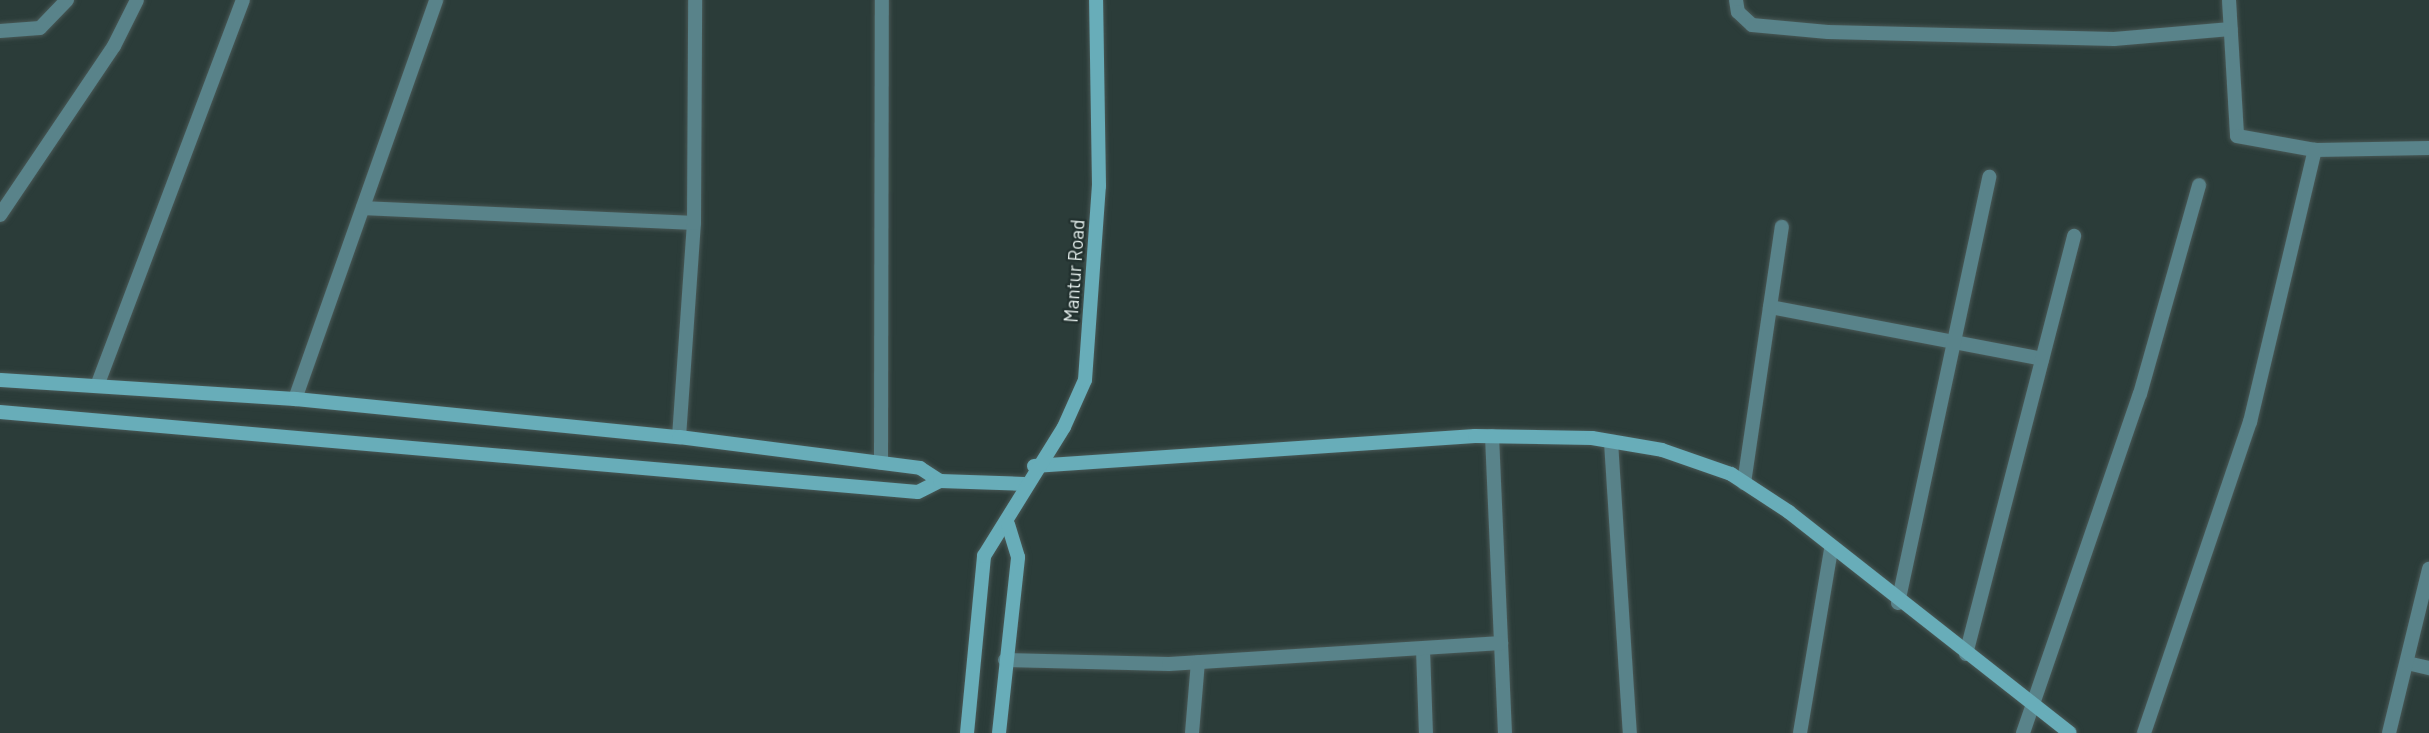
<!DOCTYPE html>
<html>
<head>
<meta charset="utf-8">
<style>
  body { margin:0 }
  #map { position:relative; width:2429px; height:733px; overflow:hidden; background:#2b3c39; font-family:Barlow,sans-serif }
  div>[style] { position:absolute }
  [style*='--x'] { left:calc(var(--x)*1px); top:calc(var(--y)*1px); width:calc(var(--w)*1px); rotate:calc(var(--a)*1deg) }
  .roads { filter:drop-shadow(0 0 2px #495856) drop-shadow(0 0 2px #495856) }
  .street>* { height:14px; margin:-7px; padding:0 7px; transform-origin:7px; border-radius:7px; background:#59838a }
  .secondary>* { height:14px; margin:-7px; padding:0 7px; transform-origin:7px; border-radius:7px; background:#68adb9 }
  span { translate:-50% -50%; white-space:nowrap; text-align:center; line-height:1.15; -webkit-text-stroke:5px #22312f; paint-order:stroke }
  .street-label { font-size:19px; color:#e4eeec }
</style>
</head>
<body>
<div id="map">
  <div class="roads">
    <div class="street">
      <div style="--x:1736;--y:0;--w:12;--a:81"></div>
      <div style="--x:1738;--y:12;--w:19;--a:43"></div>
      <div style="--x:1752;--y:25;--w:76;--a:5.3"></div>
      <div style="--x:1828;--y:32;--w:286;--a:1.4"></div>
      <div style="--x:2114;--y:39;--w:117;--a:-4.9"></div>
      <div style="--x:2229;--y:0;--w:136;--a:86.6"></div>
      <div style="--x:2237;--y:136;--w:79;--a:10.2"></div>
      <div style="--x:2315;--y:150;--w:114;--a:-1"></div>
      <div style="--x:0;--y:31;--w:40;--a:-4.3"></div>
      <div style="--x:40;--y:28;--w:39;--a:-46"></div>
      <div style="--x:363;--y:208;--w:331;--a:2.6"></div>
      <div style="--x:0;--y:215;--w:204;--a:-56"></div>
      <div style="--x:114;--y:46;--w:51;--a:-63.4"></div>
      <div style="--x:1770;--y:307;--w:277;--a:10.8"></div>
      <div style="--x:97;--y:386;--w:413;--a:-69.3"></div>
      <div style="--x:295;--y:399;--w:423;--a:-70.5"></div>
      <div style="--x:1492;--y:436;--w:297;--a:87.5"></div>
      <div style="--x:679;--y:437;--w:215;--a:-86"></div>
      <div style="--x:694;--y:223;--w:223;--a:-89.7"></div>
      <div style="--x:1611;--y:442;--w:292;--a:86.3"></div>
      <div style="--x:881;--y:463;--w:463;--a:-89.9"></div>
      <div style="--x:1744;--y:483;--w:259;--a:-81.6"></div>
      <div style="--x:1898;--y:603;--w:436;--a:-77.9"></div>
      <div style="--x:1423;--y:649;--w:84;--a:88"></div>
      <div style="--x:1966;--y:654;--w:432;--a:-75.5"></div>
      <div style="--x:1005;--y:660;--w:164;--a:1.4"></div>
      <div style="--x:1169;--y:664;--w:333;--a:-3.6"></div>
      <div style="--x:2407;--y:663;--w:23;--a:13"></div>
      <div style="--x:1192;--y:733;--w:71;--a:-85.2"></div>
      <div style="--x:1800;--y:733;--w:187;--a:-80.4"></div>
      <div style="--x:2023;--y:733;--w:359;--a:-71"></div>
      <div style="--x:2140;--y:394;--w:217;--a:-74.2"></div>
      <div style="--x:2144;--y:733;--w:329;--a:-71.2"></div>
      <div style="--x:2250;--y:422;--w:280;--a:-76.6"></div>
      <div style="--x:2389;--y:733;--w:169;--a:-76.3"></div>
    </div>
    <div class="secondary">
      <div style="--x:0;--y:380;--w:296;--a:3.7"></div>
      <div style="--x:295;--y:399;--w:386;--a:5.7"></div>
      <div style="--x:679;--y:437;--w:243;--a:7.3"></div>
      <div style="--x:920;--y:468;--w:24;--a:33"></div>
      <div style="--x:0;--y:412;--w:921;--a:4.98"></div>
      <div style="--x:918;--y:492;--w:25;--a:-27"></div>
      <div style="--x:940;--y:481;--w:84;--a:2"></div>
      <div style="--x:1034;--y:466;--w:442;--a:-3.9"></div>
      <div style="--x:1475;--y:436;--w:117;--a:1"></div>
      <div style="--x:1592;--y:438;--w:71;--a:9.7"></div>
      <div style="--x:1662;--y:450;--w:73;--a:19.2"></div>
      <div style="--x:1731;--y:474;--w:69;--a:33.2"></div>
      <div style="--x:1789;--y:512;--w:357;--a:38.2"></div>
      <div style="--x:967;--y:733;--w:178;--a:-84.5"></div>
      <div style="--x:984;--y:556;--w:152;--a:-58.2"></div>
      <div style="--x:1064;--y:427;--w:51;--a:-65.9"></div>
      <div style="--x:1085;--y:380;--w:195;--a:-85.9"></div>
      <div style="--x:1099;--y:186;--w:186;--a:-90.9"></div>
      <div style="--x:999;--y:733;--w:177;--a:-83.8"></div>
      <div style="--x:1018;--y:557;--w:34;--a:-107"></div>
    </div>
  </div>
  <div class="street-label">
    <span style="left:1074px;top:271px;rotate:-86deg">Mantur Road</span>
  </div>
</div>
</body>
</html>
